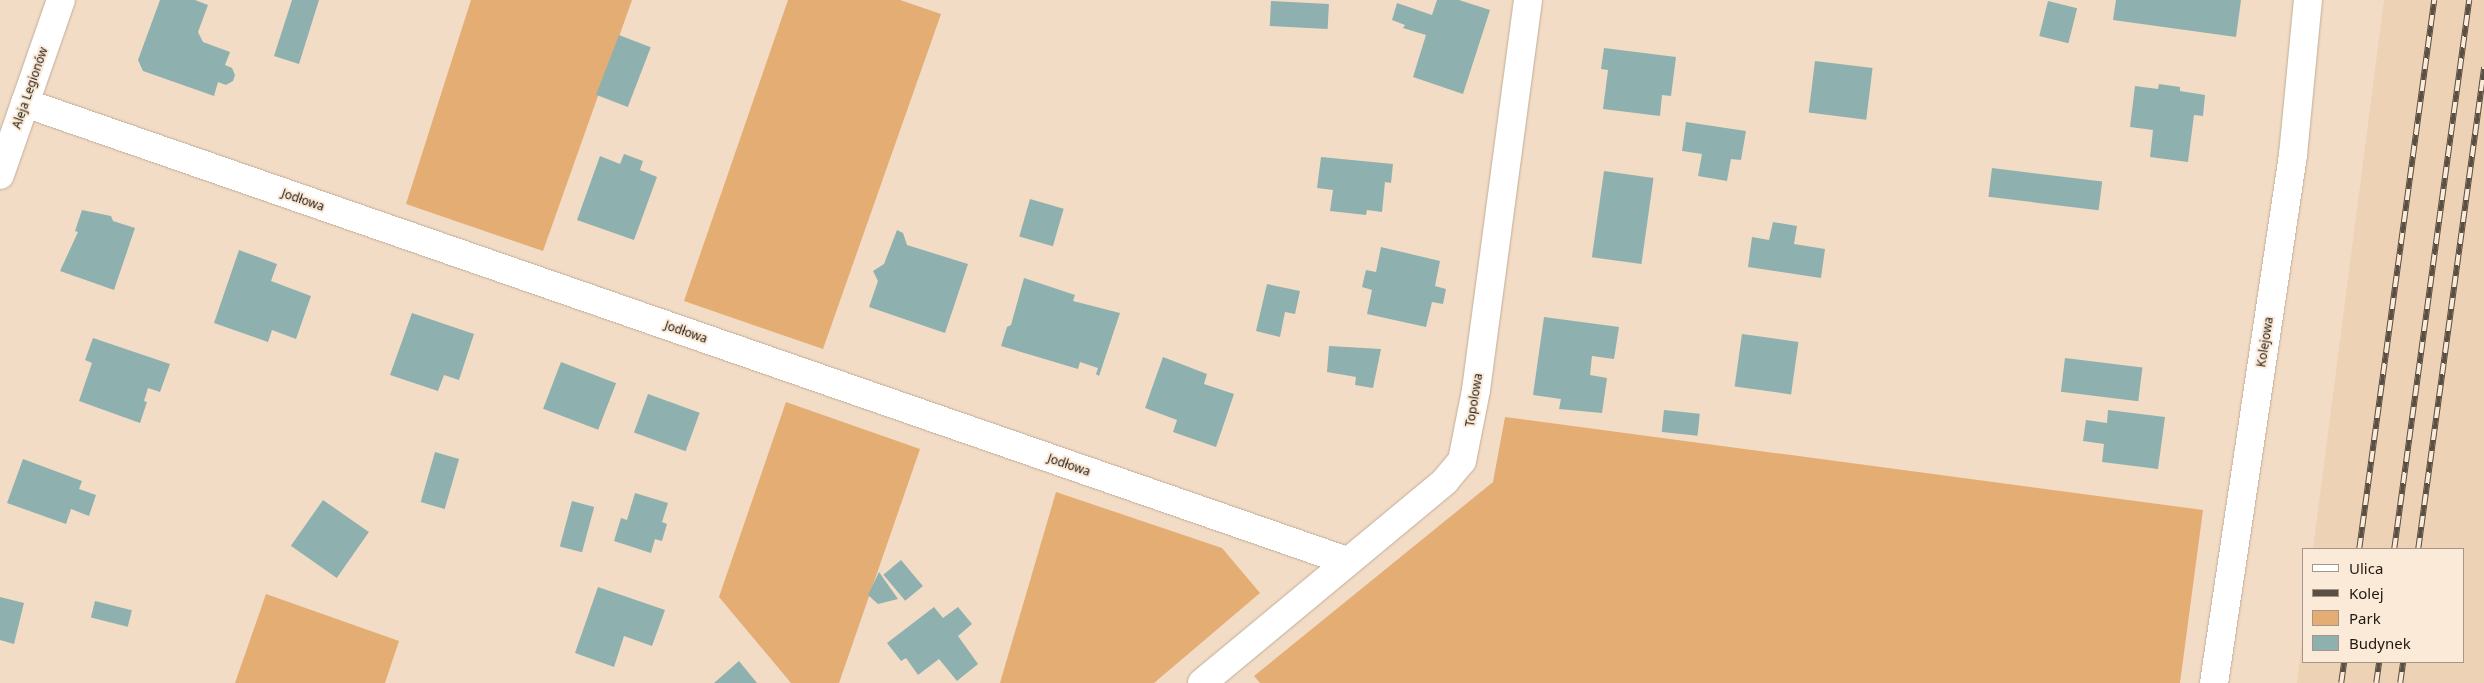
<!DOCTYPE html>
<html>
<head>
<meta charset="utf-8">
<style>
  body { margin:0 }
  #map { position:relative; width:2484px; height:683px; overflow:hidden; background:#f2dcc6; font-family:"Noto Sans",sans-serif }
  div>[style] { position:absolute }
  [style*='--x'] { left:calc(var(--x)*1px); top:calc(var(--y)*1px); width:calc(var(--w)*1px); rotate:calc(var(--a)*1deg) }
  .built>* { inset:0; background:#edd2b6 }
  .green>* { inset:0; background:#e3ad73 }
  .building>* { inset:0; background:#8eb1af; transform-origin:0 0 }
  .roads { filter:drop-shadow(0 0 1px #c2ad98) drop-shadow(0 0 1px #c2ad98) }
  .minor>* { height:28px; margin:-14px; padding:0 14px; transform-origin:14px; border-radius:14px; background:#fff }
  .rail>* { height:5.5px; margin-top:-2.75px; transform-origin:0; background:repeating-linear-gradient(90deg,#fcead8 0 11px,#5a4f43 0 22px); box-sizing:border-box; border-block:1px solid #5a4f43 }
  span { translate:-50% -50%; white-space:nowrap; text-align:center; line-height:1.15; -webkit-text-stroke:4px #fcead8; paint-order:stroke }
  .street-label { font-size:12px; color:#1f1810 }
  .legend { position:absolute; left:2302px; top:548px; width:162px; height:115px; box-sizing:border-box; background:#fcead8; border:1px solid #a49688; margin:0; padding:6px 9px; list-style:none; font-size:15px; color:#1f1810 }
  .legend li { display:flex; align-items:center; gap:10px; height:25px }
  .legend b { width:25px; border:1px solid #a49688 }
</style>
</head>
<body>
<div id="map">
  <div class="built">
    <div style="clip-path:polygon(2384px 0,2484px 0,2484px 683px,2297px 683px,2303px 633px,2303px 662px,2463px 662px,2463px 549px,2313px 549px)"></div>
  </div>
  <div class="green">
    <div style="clip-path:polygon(471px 0,632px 0,543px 251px,406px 204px)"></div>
    <div style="clip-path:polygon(788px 0,900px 0,941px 14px,823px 349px,684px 301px)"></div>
    <div style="clip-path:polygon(786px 402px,920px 449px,839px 683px,791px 683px,719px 597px)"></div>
    <div style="clip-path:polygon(1505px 417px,2203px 510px,2180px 683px,1260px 683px,1254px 676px,1493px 482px)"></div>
    <div style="clip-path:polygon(1056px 492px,1222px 548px,1260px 593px,1154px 683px,1000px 683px)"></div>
    <div style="clip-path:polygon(266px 594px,399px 641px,385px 683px,235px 683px)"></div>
  </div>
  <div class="building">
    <div style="clip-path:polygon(160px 0,195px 0,208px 5px,198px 32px,203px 42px,230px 52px,225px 65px,232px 68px,235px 75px,233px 81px,226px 85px,218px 82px,214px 96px,143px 71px,138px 60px)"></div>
    <div style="clip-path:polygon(292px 0,319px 0,299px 64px,274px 56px)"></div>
    <div style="clip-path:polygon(1437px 0,1459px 0,1490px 10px,1463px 94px,1413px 77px,1426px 35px,1403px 28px,1405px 25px,1392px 20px,1397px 3px,1432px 15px)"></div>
    <div style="clip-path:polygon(2116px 0,2241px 0,2236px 37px,2113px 20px)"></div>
    <div style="left:1271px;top:1px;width:58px;height:25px;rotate:3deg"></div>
    <div style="left:2048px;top:1px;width:30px;height:36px;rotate:14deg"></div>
    <div style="left:619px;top:35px;width:34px;height:64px;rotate:21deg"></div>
    <div style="clip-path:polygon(1604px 48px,1676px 57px,1671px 96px,1662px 95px,1660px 116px,1603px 109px,1608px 70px,1601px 69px)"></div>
    <div style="left:1815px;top:61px;width:58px;height:52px;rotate:7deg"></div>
    <div style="clip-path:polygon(2159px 84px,2180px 87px,2180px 91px,2205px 95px,2203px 116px,2194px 115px,2188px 162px,2150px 157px,2153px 130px,2130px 127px,2135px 86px,2158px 89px)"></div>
    <div style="clip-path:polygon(1686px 122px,1746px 131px,1741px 160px,1731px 159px,1727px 181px,1698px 176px,1702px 154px,1682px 151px)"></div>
    <div style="clip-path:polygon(624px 154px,643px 161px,640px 170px,657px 177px,634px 240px,577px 220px,600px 156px,620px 164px)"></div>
    <div style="clip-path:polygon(1321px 157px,1393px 164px,1391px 183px,1385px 182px,1382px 212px,1367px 210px,1366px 215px,1330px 211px,1333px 190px,1317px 188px)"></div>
    <div style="left:1992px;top:168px;width:111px;height:29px;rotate:7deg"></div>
    <div style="left:1604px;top:171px;width:50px;height:87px;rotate:8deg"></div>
    <div style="left:1030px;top:199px;width:35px;height:39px;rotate:16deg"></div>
    <div style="clip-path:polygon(82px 210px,111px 216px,113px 221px,135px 228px,114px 290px,60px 271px,78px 232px,75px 231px)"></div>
    <div style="clip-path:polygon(1773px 222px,1797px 226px,1794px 244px,1825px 249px,1821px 278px,1748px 267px,1752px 237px,1769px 240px)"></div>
    <div style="clip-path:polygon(897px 230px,903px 233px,907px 245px,968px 264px,945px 333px,869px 307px,878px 281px,873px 271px,884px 264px)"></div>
    <div style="clip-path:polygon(1381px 247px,1440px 261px,1435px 286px,1446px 289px,1443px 304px,1432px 302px,1426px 327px,1367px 314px,1372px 290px,1362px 287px,1366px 270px,1376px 272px)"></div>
    <div style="clip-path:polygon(239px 250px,277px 264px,271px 281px,311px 296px,296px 339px,272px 330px,268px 342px,214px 323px)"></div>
    <div style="clip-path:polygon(1024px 278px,1075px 295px,1073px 301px,1120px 313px,1099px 376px,1096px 374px,1098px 368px,1080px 362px,1078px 369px,1001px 346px,1007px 327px,1011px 325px)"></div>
    <div style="clip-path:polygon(1267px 284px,1300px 291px,1295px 314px,1285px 312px,1280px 337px,1256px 331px)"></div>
    <div style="clip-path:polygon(412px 313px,474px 334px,459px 380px,444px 375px,438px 391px,390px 375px)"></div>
    <div style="clip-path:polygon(1544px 317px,1619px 327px,1614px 359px,1592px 356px,1590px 375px,1607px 378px,1602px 413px,1559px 409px,1561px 399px,1533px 395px)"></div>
    <div style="left:1742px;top:334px;width:57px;height:53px;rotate:8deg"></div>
    <div style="clip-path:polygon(93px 338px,170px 364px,160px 392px,148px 388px,144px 401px,147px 402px,140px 423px,79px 401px,92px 363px,85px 360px)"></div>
    <div style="clip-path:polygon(1329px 346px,1381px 349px,1373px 388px,1355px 385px,1356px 377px,1327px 372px)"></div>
    <div style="clip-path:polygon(1163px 357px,1207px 374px,1204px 384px,1234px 394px,1216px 447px,1173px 432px,1177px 420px,1145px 408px)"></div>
    <div style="left:2065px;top:358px;width:78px;height:34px;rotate:7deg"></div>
    <div style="left:561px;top:362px;width:59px;height:50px;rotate:21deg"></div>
    <div style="left:648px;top:394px;width:55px;height:41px;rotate:20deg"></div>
    <div style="left:1664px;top:410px;width:36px;height:22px;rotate:6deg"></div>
    <div style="clip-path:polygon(2108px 410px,2165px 417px,2158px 469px,2102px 462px,2104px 444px,2083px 441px,2086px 420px,2107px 423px)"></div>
    <div style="left:435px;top:452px;width:25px;height:52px;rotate:16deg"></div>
    <div style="clip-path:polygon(23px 459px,82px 481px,79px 489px,96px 495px,89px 516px,71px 509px,66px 524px,7px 503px)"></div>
    <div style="clip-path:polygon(635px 493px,668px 503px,662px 522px,667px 524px,662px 541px,655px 539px,651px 553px,614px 541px,621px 518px,627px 520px)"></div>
    <div style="left:323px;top:500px;width:56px;height:56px;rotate:35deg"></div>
    <div style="left:572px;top:501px;width:23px;height:47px;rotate:15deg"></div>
    <div style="left:901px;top:560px;width:34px;height:23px;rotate:50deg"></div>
    <div style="clip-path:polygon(879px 572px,898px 599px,878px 604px,868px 595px)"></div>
    <div style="clip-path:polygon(598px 587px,665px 610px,652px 646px,624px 636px,614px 667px,575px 653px)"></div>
    <div style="clip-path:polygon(0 597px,24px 603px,14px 644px,0 640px)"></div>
    <div style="left:95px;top:601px;width:38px;height:17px;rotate:14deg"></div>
    <div style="clip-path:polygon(934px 607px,943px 618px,958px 607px,972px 624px,958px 636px,978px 664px,957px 681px,939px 659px,918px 675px,906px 658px,901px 661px,887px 643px)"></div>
    <div style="clip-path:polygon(739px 661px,757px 683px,714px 683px)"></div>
  </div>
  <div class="roads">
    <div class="minor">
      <div style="--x:25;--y:103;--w:1399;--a:19.11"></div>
      <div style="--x:0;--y:175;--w:185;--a:-70.8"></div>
      <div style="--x:1202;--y:683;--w:316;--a:-39.7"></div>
      <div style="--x:1445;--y:481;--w:26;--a:-50"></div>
      <div style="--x:1462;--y:461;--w:72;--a:-78.8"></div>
      <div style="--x:1476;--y:390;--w:393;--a:-82.4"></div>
      <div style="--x:2214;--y:683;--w:534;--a:-81.49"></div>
      <div style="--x:2293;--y:155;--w:156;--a:-84.5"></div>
    </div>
  </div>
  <div class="rail">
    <div style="--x:2359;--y:549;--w:554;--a:-82.22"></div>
    <div style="--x:2394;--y:549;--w:554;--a:-82.22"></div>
    <div style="--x:2418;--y:549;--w:486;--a:-82.2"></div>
    <div style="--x:2341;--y:683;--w:21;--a:-82"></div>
    <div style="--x:2376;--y:683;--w:21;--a:-82"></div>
    <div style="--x:2400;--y:683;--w:21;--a:-82"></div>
  </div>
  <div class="street-label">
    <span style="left:30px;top:88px;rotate:-71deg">Aleja Legionów</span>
    <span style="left:303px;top:200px;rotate:19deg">Jodłowa</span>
    <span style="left:686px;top:332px;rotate:19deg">Jodłowa</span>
    <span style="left:2265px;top:342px;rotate:-81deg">Kolejowa</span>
    <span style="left:1474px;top:400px;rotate:-81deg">Topolowa</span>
    <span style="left:1069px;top:465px;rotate:19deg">Jodłowa</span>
  </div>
  <ul class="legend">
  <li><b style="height:6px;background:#fff"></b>Ulica</li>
  <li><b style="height:6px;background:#5a4f43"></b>Kolej</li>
  <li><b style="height:14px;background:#e3ad73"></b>Park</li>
  <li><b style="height:14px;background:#8eb1af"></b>Budynek</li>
  </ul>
</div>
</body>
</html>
